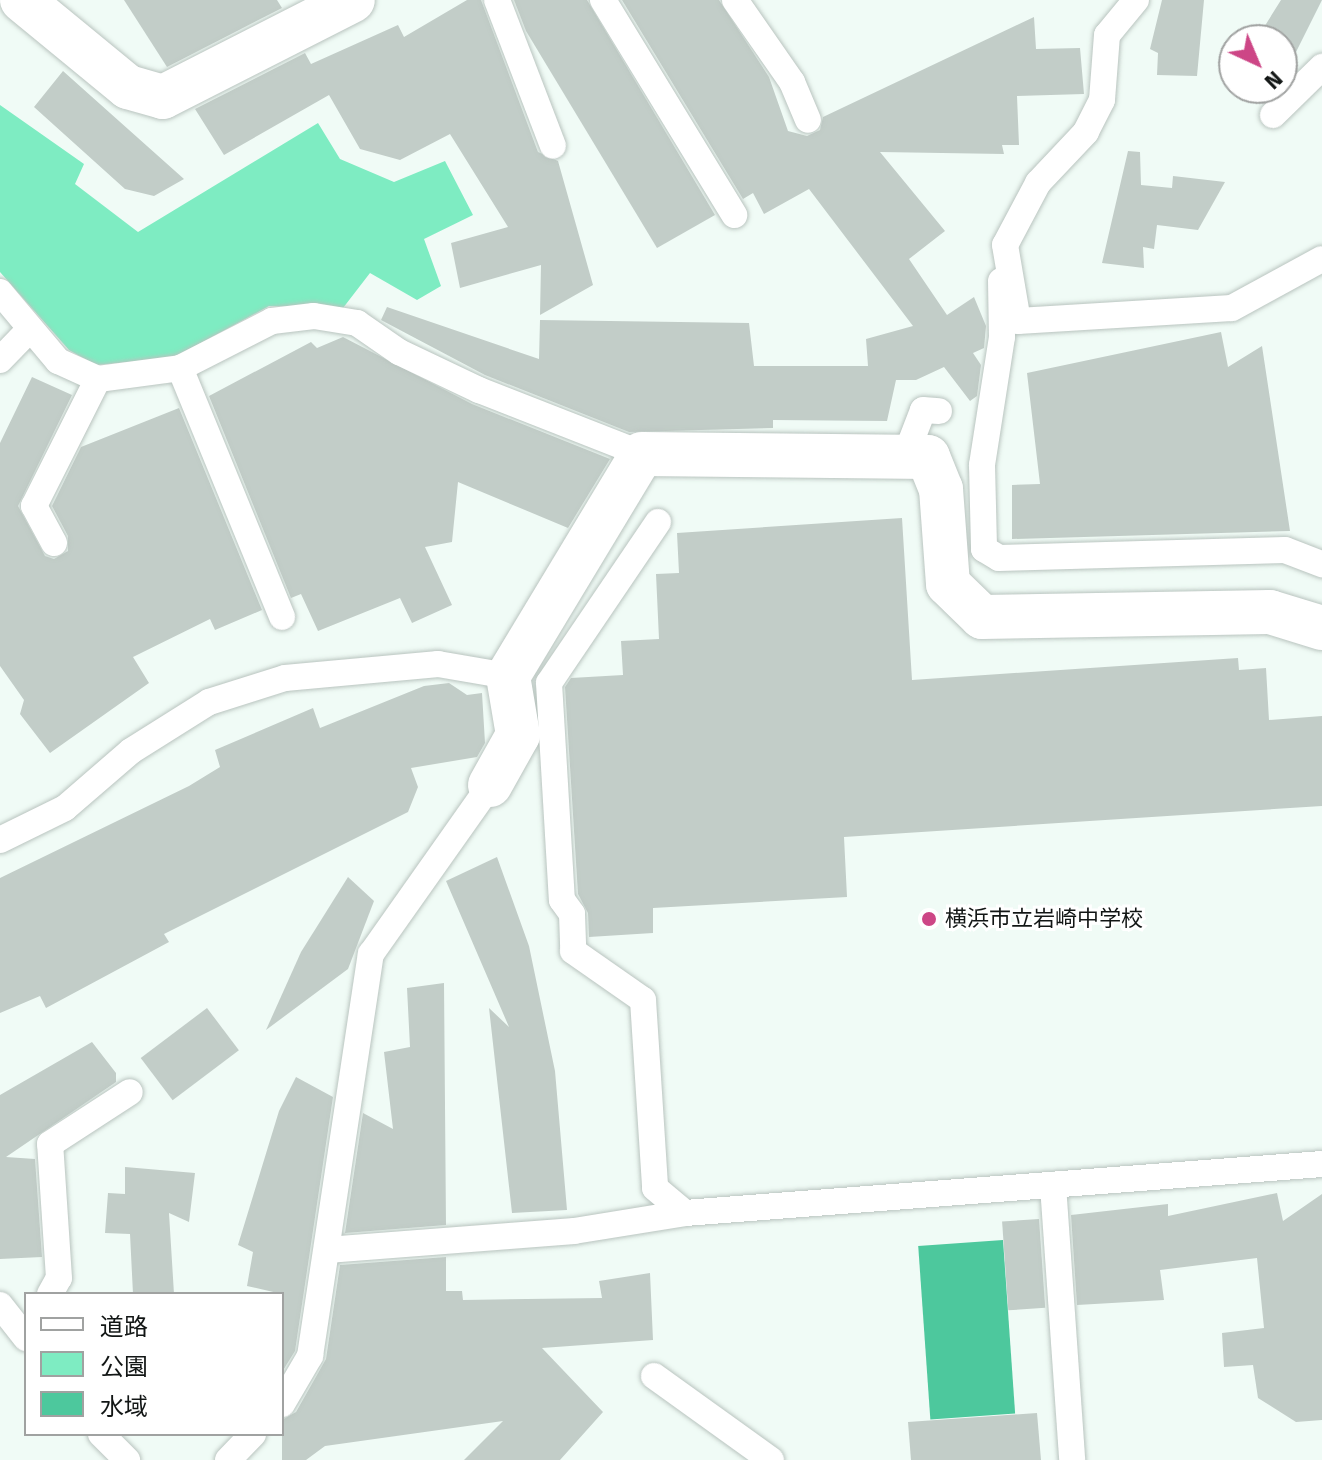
<!DOCTYPE html>
<html>
<head>
<meta charset="utf-8">
<style>
  body { margin:0 }
  #map { position:relative; width:1322px; height:1460px; overflow:hidden; background:#f0fbf6; font-family:"Fira Sans","Noto Sans JP",sans-serif }
  div>[style] { position:absolute }
  [style*='--x'] { left:calc(var(--x)*1px); top:calc(var(--y)*1px); width:calc(var(--w)*1px); rotate:calc(var(--a)*1deg) }
  .green>* { inset:0; background:#7eecc2 }
  .water>* { inset:0; background:#4dc89d; transform-origin:0 0 }
  .building>* { inset:0; background:#c2cdc8; transform-origin:0 0 }
  .roads { filter:drop-shadow(0 0 2px #b9c4bf) drop-shadow(0 0 2px #b9c4bf) }
  .lane>* { height:26px; margin:-13px; padding:0 13px; transform-origin:13px; border-radius:13px; background:#fff }
  .street>* { height:44px; margin:-22px; padding:0 22px; transform-origin:22px; border-radius:22px; background:#fff }
  .dots>* { width:22px; height:22px; translate:-50% -50%; box-sizing:border-box; border:4px solid #fff; border-radius:50% }
  span { translate:-50% -50%; white-space:nowrap; text-align:center; line-height:1.15; -webkit-text-stroke:6px #fff; paint-order:stroke }
  .poi-label { font-size:22px; color:#121615 }
  .left { translate:0 -50%; text-align:left }
  .legend { position:absolute; left:24px; top:1292px; width:260px; height:144px; box-sizing:border-box; background:#fff; border:2px solid #a0a2a1; margin:0; padding:10px 14px; list-style:none; font-size:24px; color:#121615 }
  .legend li { display:flex; align-items:center; gap:16px; height:40px }
  .legend b { width:40px; border:2px solid #a0a2a1 }
  .north { position:absolute; left:1218px; top:24px; width:80px; height:80px; box-sizing:border-box; background:#fff; border:2px solid #a0a2a1; border-radius:50%; rotate:136deg; font-size:22px; font-weight:700; line-height:32px; text-align:center; color:#121615 }
  .north::after { content:''; display:block; margin:auto; width:28px; height:36px; background:#cd4686; clip-path:polygon(50% 0,100% 100%,50% 72%,0 100%) }
</style>
</head>
<body>
<div id="map">
  <div class="green">
    <div style="clip-path:polygon(0 105px,84px 164px,75px 184px,138px 232px,318px 123px,340px 159px,394px 182px,445px 161px,473px 215px,424px 239px,441px 286px,417px 300px,370px 273px,343px 308px,269px 306px,173px 358px,96px 365px,69px 350px,0 272px)"></div>
  </div>
  <div class="water">
    <div style="left:1003px;top:1240px;width:174px;height:85px;rotate:86deg"></div>
  </div>
  <div class="building">
    <div style="clip-path:polygon(124px 0,277px 0,282px 8px,167px 67px)"></div>
    <div style="clip-path:polygon(467px 0,481px 0,538px 152px,558px 161px,593px 285px,540px 315px,541px 265px,460px 288px,451px 243px,508px 227px,450px 134px,400px 160px,360px 149px,329px 95px,224px 155px,195px 109px,305px 53px,311px 64px,398px 25px,404px 37px)"></div>
    <div style="clip-path:polygon(514px 0,587px 0,715px 215px,657px 248px,526px 31px)"></div>
    <div style="clip-path:polygon(622px 0,719px 0,769px 77px,788px 131px,807px 136px,820px 130px,823px 117px,1034px 17px,1036px 49px,1080px 48px,1084px 94px,1017px 96px,1019px 145px,1002px 145px,1004px 154px,880px 152px,945px 231px,909px 259px,947px 315px,974px 297px,986px 326px,984px 348px,973px 353px,981px 365px,977px 396px,970px 401px,944px 367px,916px 380px,896px 380px,887px 421px,773px 420px,773px 428px,629px 432px,485px 375px,381px 320px,387px 307px,539px 359px,540px 320px,749px 323px,754px 366px,868px 366px,866px 339px,913px 326px,809px 189px,764px 214px,753px 193px,743px 199px)"></div>
    <div style="clip-path:polygon(1162px 0,1204px 0,1197px 76px,1157px 75px,1158px 53px,1150px 49px)"></div>
    <div style="clip-path:polygon(1281px 0,1322px 0,1282px 80px,1282px 40px,1256px 40px)"></div>
    <div style="clip-path:polygon(63px 71px,110px 113px,184px 179px,154px 196px,125px 189px,34px 107px)"></div>
    <div style="clip-path:polygon(1234px 74px,1234px 88px,1278px 88px,1255px 102px,1227px 85px)"></div>
    <div style="clip-path:polygon(1128px 151px,1140px 152px,1141px 185px,1172px 188px,1173px 176px,1225px 182px,1198px 230px,1157px 225px,1154px 249px,1143px 247px,1144px 268px,1102px 263px)"></div>
    <div style="clip-path:polygon(1221px 332px,1228px 367px,1262px 346px,1290px 531px,1012px 539px,1012px 485px,1040px 484px,1027px 373px)"></div>
    <div style="clip-path:polygon(343px 337px,472px 404px,610px 459px,568px 528px,458px 482px,452px 542px,425px 547px,452px 605px,412px 623px,400px 598px,318px 631px,301px 594px,291px 598px,209px 396px,311px 342px,317px 348px)"></div>
    <div style="clip-path:polygon(32px 377px,72px 395px,18px 506px,45px 556px,54px 559px,68px 551px,68px 536px,52px 506px,81px 447px,179px 408px,262px 610px,215px 630px,210px 619px,133px 657px,149px 683px,50px 753px,20px 714px,24px 700px,0 666px,0 443px)"></div>
    <div style="clip-path:polygon(902px 518px,912px 680px,1238px 658px,1239px 670px,1266px 668px,1269px 720px,1322px 716px,1322px 806px,844px 837px,847px 897px,653px 908px,653px 933px,589px 937px,588px 913px,578px 894px,565px 687px,571px 678px,623px 675px,621px 641px,659px 639px,656px 574px,679px 573px,677px 533px)"></div>
    <div style="clip-path:polygon(449px 683px,467px 695px,482px 693px,485px 743px,477px 757px,411px 768px,418px 787px,408px 812px,164px 934px,169px 942px,46px 1008px,40px 996px,0 1013px,0 878px,189px 786px,220px 767px,215px 750px,313px 708px,320px 728px,424px 686px)"></div>
    <div style="clip-path:polygon(497px 857px,529px 946px,555px 1071px,567px 1210px,512px 1213px,489px 1008px,509px 1027px,446px 881px)"></div>
    <div style="clip-path:polygon(348px 877px,374px 901px,348px 969px,266px 1030px,301px 952px)"></div>
    <div style="clip-path:polygon(444px 983px,446px 1225px,345px 1233px,363px 1113px,393px 1129px,384px 1052px,410px 1047px,407px 988px)"></div>
    <div style="left:207px;top:1008px;width:53px;height:83px;rotate:53deg"></div>
    <div style="clip-path:polygon(92px 1042px,116px 1073px,116px 1082px,6px 1157px,35px 1159px,42px 1257px,0 1259px,0 1095px)"></div>
    <div style="clip-path:polygon(296px 1077px,333px 1097px,295px 1351px,282px 1372px,282px 1294px,247px 1286px,253px 1252px,238px 1245px,279px 1111px)"></div>
    <div style="clip-path:polygon(125px 1167px,195px 1173px,189px 1222px,169px 1213px,174px 1294px,133px 1294px,130px 1234px,105px 1233px,108px 1193px,125px 1194px)"></div>
    <div style="clip-path:polygon(1277px 1193px,1283px 1221px,1322px 1194px,1322px 1420px,1296px 1422px,1258px 1398px,1253px 1365px,1224px 1367px,1222px 1333px,1264px 1328px,1257px 1258px,1160px 1270px,1164px 1300px,1077px 1305px,1071px 1215px,1168px 1204px,1168px 1216px)"></div>
    <div style="left:1039px;top:1219px;width:89px;height:37px;rotate:86deg"></div>
    <div style="clip-path:polygon(446px 1257px,446px 1291px,462px 1291px,463px 1300px,602px 1298px,599px 1281px,650px 1273px,653px 1340px,542px 1348px,603px 1412px,560px 1460px,464px 1460px,503px 1421px,325px 1446px,306px 1460px,282px 1460px,282px 1420px,296px 1412px,326px 1359px,340px 1265px)"></div>
    <div style="clip-path:polygon(1037px 1413px,1041px 1460px,911px 1460px,908px 1422px)"></div>
  </div>
  <div class="roads">
    <div class="lane">
      <div style="--x:497;--y:0;--w:156;--a:69"></div>
      <div style="--x:603;--y:0;--w:252;--a:58.6"></div>
      <div style="--x:735;--y:0;--w:100;--a:55.2"></div>
      <div style="--x:792;--y:82;--w:41;--a:67.2"></div>
      <div style="--x:1136;--y:0;--w:45;--a:129.6"></div>
      <div style="--x:1107;--y:35;--w:65;--a:94.4"></div>
      <div style="--x:1102;--y:100;--w:36;--a:117"></div>
      <div style="--x:1086;--y:132;--w:70;--a:133.3"></div>
      <div style="--x:1038;--y:183;--w:70;--a:118"></div>
      <div style="--x:1005;--y:245;--w:77;--a:80.3"></div>
      <div style="--x:1018;--y:321;--w:214;--a:-3.5"></div>
      <div style="--x:1232;--y:308;--w:102;--a:-28.6"></div>
      <div style="--x:1273;--y:115;--w:69;--a:-44.4"></div>
      <div style="--x:1001;--y:281;--w:56;--a:89"></div>
      <div style="--x:1002;--y:337;--w:130;--a:98.9"></div>
      <div style="--x:982;--y:465;--w:84;--a:88.6"></div>
      <div style="--x:984;--y:549;--w:17;--a:31"></div>
      <div style="--x:999;--y:558;--w:286;--a:-1.6"></div>
      <div style="--x:1285;--y:550;--w:40;--a:21"></div>
      <div style="--x:0;--y:292;--w:90;--a:50"></div>
      <div style="--x:58;--y:361;--w:44;--a:24.2"></div>
      <div style="--x:98;--y:379;--w:83;--a:-7.6"></div>
      <div style="--x:180;--y:368;--w:103;--a:-27.1"></div>
      <div style="--x:272;--y:321;--w:42;--a:-6.8"></div>
      <div style="--x:314;--y:316;--w:44;--a:9.2"></div>
      <div style="--x:357;--y:323;--w:51;--a:34.6"></div>
      <div style="--x:399;--y:352;--w:89;--a:25.4"></div>
      <div style="--x:479;--y:390;--w:175;--a:21.4"></div>
      <div style="--x:0;--y:360;--w:43;--a:-45.9"></div>
      <div style="--x:180;--y:368;--w:269;--a:67.7"></div>
      <div style="--x:905;--y:457;--w:50;--a:-69"></div>
      <div style="--x:923;--y:410;--w:16;--a:4"></div>
      <div style="--x:658;--y:522;--w:194;--a:124.1"></div>
      <div style="--x:549;--y:683;--w:217;--a:86.6"></div>
      <div style="--x:562;--y:900;--w:17;--a:54"></div>
      <div style="--x:572;--y:914;--w:37;--a:88"></div>
      <div style="--x:573;--y:951;--w:85;--a:35"></div>
      <div style="--x:643;--y:1000;--w:188;--a:86.3"></div>
      <div style="--x:655;--y:1188;--w:39;--a:40"></div>
      <div style="--x:685;--y:1213;--w:639;--a:-4.4"></div>
      <div style="--x:54;--y:543;--w:42;--a:-118.4"></div>
      <div style="--x:34;--y:506;--w:142;--a:-63.3"></div>
      <div style="--x:0;--y:840;--w:72;--a:-26.2"></div>
      <div style="--x:65;--y:808;--w:87;--a:-40.8"></div>
      <div style="--x:131;--y:751;--w:92;--a:-32.1"></div>
      <div style="--x:209;--y:702;--w:80;--a:-17.5"></div>
      <div style="--x:285;--y:678;--w:154;--a:-5.2"></div>
      <div style="--x:438;--y:664;--w:71;--a:9.7"></div>
      <div style="--x:1053;--y:1185;--w:276;--a:86"></div>
      <div style="--x:327;--y:1250;--w:248;--a:-4.4"></div>
      <div style="--x:574;--y:1231;--w:112;--a:-9.2"></div>
      <div style="--x:50;--y:1294;--w:18;--a:-61"></div>
      <div style="--x:59;--y:1278;--w:134;--a:-93.8"></div>
      <div style="--x:50;--y:1144;--w:95;--a:-33"></div>
      <div style="--x:0;--y:1305;--w:42;--a:51.8"></div>
      <div style="--x:654;--y:1376;--w:144;--a:35.7"></div>
      <div style="--x:282;--y:1404;--w:56;--a:-59.7"></div>
      <div style="--x:310;--y:1356;--w:407;--a:-81.4"></div>
      <div style="--x:371;--y:954;--w:207;--a:-54.8"></div>
      <div style="--x:101;--y:1434;--w:37;--a:45"></div>
      <div style="--x:228;--y:1460;--w:36;--a:-46"></div>
    </div>
    <div class="street">
      <div style="--x:22;--y:0;--w:137;--a:39.4"></div>
      <div style="--x:128;--y:87;--w:36;--a:16"></div>
      <div style="--x:163;--y:97;--w:213;--a:-27"></div>
      <div style="--x:490;--y:785;--w:57;--a:-60.8"></div>
      <div style="--x:518;--y:735;--w:60;--a:-99.6"></div>
      <div style="--x:508;--y:676;--w:259;--a:-58.9"></div>
      <div style="--x:642;--y:454;--w:286;--a:0.6"></div>
      <div style="--x:928;--y:457;--w:35;--a:68"></div>
      <div style="--x:941;--y:489;--w:95;--a:85.8"></div>
      <div style="--x:948;--y:584;--w:47;--a:44.1"></div>
      <div style="--x:982;--y:617;--w:288;--a:-1"></div>
      <div style="--x:1270;--y:612;--w:54;--a:17.1"></div>
    </div>
  </div>
  <div class="dots">
    <div style="left:929px;top:919px;background:#cd4686"></div>
  </div>
  <div class="poi-label">
    <span class="left" style="left:945px;top:919px">横浜市立岩崎中学校</span>
  </div>
  <ul class="legend">
  <li><b style="height:10px;background:#fff"></b>道路</li>
  <li><b style="height:22px;background:#7eecc2"></b>公園</li>
  <li><b style="height:22px;background:#4dc89d"></b>水域</li>
  </ul>
  <div class="north">N</div>
</div>
</body>
</html>
